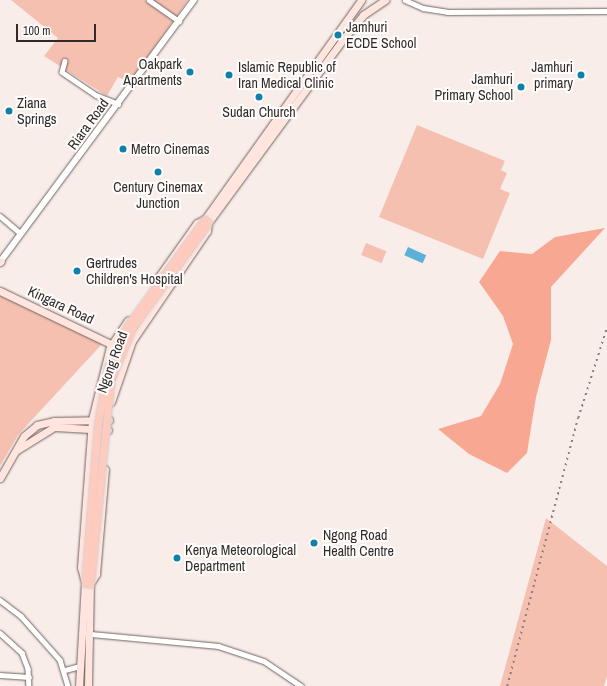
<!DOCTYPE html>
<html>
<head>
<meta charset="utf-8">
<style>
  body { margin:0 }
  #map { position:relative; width:607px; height:686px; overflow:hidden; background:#f9edea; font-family:"Archivo Narrow",sans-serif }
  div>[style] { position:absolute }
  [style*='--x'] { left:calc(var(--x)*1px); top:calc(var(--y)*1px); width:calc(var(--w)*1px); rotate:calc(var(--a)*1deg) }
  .green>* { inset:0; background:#f6c0b1; transform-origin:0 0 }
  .forest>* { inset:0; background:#f8a892 }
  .water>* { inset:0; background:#5bb1d7; transform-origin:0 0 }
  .roads { filter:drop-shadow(0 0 1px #6e6461) drop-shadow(0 0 1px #6e6461) }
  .minor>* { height:4.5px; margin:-2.25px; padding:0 2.25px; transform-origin:2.25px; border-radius:2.25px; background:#fff }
  .tertiary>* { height:6px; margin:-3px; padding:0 3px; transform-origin:3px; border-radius:3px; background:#fff }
  .secondary>* { height:7px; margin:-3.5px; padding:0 3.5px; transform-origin:3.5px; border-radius:3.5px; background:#ffe5de }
  .rail>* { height:1.5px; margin-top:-0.75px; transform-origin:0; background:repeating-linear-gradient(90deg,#89817f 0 2px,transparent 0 6px) }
  .bridges { filter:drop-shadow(0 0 1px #cdcccc) drop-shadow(0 0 1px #cdcccc) }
  .primary-bridge>* { height:7px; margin:-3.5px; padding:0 3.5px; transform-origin:3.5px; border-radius:3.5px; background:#ffcbbe }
  .dots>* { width:11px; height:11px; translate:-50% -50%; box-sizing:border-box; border:2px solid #fffdfc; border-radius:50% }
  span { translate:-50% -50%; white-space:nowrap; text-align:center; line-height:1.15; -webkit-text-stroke:4px #fffdfc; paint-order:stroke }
  .poi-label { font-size:14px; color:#302b2a }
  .left { translate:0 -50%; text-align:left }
  .right { translate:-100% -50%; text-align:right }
  .street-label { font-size:14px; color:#302b2a }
  .scale { position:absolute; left:16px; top:24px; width:80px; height:18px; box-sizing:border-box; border:2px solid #302b2a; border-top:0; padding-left:5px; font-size:12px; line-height:14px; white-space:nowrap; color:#302b2a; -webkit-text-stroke:3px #fffdfc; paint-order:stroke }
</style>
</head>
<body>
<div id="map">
  <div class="green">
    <div style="clip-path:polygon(11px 0,188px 0,130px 82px,118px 77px,107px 96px,44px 56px,58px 38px)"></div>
    <div style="clip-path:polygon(417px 125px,505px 161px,501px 170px,507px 173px,500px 189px,510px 193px,483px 259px,379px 217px)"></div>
    <div style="left:366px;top:243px;width:22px;height:13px;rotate:22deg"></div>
    <div style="clip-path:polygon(0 294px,102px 344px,18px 435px,0 466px)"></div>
    <div style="clip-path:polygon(546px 518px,607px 566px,607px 676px,604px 686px,500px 686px)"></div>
  </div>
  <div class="forest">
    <div style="clip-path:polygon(605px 228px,551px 287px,551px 340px,536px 397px,527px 453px,507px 473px,469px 454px,438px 429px,481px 416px,500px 384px,513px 344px,503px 316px,479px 282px,500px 251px,532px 254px,555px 237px)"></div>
  </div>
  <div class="water">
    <div style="left:408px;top:247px;width:20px;height:9px;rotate:24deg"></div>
  </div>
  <div class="roads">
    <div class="minor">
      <div style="--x:149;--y:0;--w:37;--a:35"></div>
      <div style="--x:405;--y:0;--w:20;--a:24"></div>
      <div style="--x:423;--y:8;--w:24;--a:9"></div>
      <div style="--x:447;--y:12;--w:160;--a:-0.4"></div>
      <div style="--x:65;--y:61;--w:11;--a:105"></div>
      <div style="--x:62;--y:72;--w:41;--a:34.1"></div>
      <div style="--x:96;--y:95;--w:24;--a:22"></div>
      <div style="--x:0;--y:216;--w:26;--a:40"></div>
      <div style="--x:0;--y:600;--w:26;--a:37"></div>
      <div style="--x:21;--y:616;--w:59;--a:48.4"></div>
      <div style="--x:60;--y:660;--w:27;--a:73"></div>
      <div style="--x:0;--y:633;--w:30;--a:42"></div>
      <div style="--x:22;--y:653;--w:17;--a:69"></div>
      <div style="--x:28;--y:669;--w:17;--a:87"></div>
      <div style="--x:91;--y:634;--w:128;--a:5.4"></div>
      <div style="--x:218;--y:646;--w:48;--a:18.1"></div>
      <div style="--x:264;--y:661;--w:45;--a:34"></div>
      <div style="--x:65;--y:670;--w:16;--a:-15"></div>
      <div style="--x:0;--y:675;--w:29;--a:4"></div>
    </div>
    <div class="tertiary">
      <div style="--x:0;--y:262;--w:326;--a:-53.5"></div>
    </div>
    <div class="secondary">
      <div style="--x:0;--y:262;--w:1;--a:-45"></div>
      <div style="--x:155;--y:282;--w:72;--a:-54.6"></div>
      <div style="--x:197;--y:223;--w:9;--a:-27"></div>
      <div style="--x:205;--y:219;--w:269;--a:-54.5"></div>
      <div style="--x:0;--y:291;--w:127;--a:25.6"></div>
      <div style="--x:111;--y:402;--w:65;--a:-71"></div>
      <div style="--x:132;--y:341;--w:133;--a:-55.7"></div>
      <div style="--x:207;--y:231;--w:8;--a:-83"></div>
      <div style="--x:208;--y:223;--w:230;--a:-53.7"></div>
      <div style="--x:344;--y:38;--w:30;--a:-50"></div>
      <div style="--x:363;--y:15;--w:27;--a:-34"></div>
      <div style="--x:17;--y:450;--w:44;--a:-31.9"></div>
      <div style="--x:54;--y:427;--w:54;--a:3.2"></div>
      <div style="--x:0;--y:478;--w:48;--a:-60.3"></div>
      <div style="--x:24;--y:436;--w:17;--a:-40"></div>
      <div style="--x:37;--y:425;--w:17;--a:-13"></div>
      <div style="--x:54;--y:421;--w:55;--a:-1"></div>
      <div style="--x:79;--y:686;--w:103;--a:-86.7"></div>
      <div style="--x:85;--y:583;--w:16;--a:-104"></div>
      <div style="--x:81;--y:567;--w:148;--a:-85.7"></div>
      <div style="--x:92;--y:419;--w:74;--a:-76"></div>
      <div style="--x:110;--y:347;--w:32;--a:-56"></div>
      <div style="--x:88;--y:686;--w:102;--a:-88.9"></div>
      <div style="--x:90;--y:584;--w:12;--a:-59"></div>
      <div style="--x:96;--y:574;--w:105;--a:-85.1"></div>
    </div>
  </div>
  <div class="rail">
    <div style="--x:507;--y:686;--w:277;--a:-75.2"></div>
    <div style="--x:578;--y:418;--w:96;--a:-72.3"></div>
  </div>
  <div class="bridges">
    <div class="primary-bridge">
      <div style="--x:85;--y:583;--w:161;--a:-85.4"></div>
      <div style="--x:98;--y:423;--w:57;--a:-79.9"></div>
      <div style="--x:108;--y:367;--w:45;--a:-65.1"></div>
      <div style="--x:127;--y:326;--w:132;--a:-53.9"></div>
      <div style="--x:90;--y:584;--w:206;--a:-84.2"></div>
      <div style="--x:111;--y:379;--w:55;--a:-67.6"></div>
      <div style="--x:132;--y:328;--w:130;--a:-54.1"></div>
    </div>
  </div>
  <div class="dots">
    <div style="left:338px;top:35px;background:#0f80a8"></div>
    <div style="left:190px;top:72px;background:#0f80a8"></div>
    <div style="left:229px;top:75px;background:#0f80a8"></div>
    <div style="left:581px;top:75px;background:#0f80a8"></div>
    <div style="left:521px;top:87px;background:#0f80a8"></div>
    <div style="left:259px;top:97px;background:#0f80a8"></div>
    <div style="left:9px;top:111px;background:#0f80a8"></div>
    <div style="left:123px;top:149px;background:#0f80a8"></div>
    <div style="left:158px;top:172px;background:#0f80a8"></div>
    <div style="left:77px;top:271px;background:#0f80a8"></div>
    <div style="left:314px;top:543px;background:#0f80a8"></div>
    <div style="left:177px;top:558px;background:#0f80a8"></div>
  </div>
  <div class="poi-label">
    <span class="left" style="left:346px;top:35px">Jamhuri<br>ECDE School</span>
    <span class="right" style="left:182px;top:72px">Oakpark<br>Apartments</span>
    <span class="left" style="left:238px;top:75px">Islamic Republic of<br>Iran Medical Clinic</span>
    <span class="right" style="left:573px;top:75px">Jamhuri<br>primary</span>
    <span class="right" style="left:513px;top:87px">Jamhuri<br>Primary School</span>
    <span class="left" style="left:17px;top:111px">Ziana<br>Springs</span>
    <span style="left:259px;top:112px">Sudan Church</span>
    <span class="left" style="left:131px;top:149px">Metro Cinemas</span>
    <span style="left:158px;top:195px">Century Cinemax<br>Junction</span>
    <span class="left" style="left:86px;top:271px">Gertrudes<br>Children's Hospital</span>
    <span class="left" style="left:323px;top:543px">Ngong Road<br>Health Centre</span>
    <span class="left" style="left:185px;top:558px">Kenya Meteorological<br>Department</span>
  </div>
  <div class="street-label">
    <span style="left:88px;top:124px;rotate:-54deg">Riara Road</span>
    <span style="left:61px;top:305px;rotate:25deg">Kingara Road</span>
    <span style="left:112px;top:362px;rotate:-70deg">Ngong Road</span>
  </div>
  <div class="scale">100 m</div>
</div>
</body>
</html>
